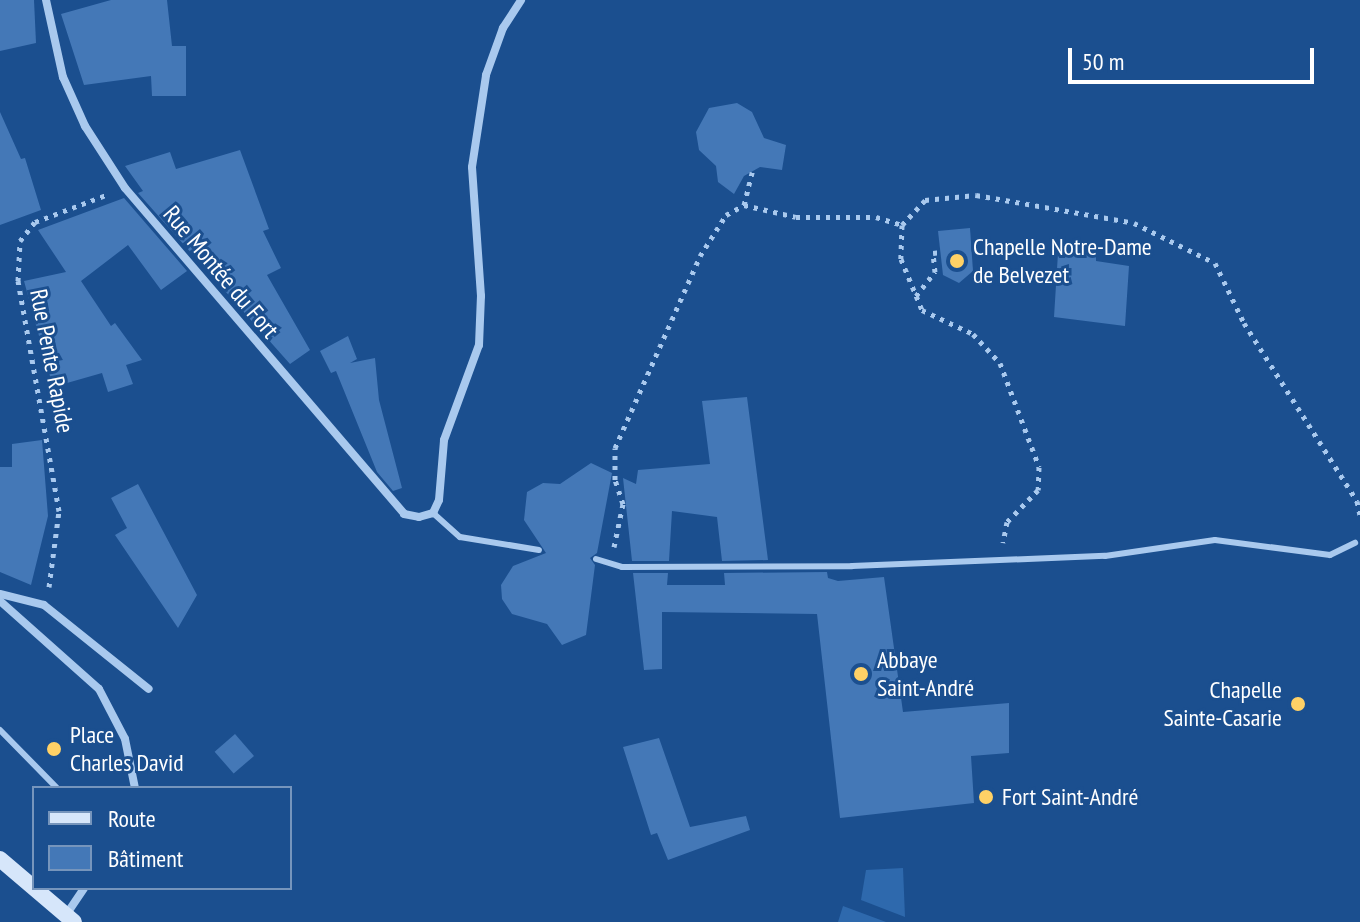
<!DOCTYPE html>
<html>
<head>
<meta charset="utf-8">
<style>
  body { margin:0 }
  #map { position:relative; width:1360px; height:922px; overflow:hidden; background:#1b4f8f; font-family:"PT Sans Narrow",sans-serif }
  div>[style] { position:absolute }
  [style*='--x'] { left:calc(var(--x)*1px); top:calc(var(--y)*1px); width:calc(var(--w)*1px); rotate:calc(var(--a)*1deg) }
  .green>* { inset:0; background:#2e69ad }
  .building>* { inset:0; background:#4478b7; transform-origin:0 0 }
  .path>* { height:5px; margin-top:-2.5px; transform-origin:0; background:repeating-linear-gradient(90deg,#a9c9ee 0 4px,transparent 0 10px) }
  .lane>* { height:6px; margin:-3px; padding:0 3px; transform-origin:3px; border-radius:3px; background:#a9c9ee }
  .street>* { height:8px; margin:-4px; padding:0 4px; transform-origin:4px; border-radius:4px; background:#a9c9ee }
  .secondary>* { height:16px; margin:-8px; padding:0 8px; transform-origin:8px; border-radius:8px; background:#d6e6fa }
  .dots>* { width:22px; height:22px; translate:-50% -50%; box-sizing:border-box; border:4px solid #1b4f8f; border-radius:50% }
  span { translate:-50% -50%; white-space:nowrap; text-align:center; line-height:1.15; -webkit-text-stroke:6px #1b4f8f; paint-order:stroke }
  .poi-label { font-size:24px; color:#fff }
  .left { translate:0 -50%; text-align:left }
  .right { translate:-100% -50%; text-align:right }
  .street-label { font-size:24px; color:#fff }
  .legend { position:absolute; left:32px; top:786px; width:260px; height:104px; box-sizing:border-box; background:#1b4f8f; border:2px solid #7695bc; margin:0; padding:10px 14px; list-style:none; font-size:24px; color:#fff }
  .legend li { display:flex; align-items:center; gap:16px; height:40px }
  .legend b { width:40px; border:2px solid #7695bc }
  .scale { position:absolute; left:1068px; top:48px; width:246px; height:36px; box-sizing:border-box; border:4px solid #fff; border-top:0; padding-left:10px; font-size:24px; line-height:28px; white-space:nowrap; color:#fff; -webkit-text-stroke:6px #1b4f8f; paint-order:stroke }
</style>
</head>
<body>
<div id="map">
  <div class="green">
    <div style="clip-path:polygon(903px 868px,905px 917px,861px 900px,866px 870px)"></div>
    <div style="clip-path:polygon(843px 906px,886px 922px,838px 922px)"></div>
  </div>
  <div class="building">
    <div style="clip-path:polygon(0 0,34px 0,36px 43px,0 51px)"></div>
    <div style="clip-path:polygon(111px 0,167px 0,172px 46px,186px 46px,186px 96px,152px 96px,151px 76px,84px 85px,61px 14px)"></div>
    <div style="clip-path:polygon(737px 103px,752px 112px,764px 138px,786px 145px,782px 170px,760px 167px,744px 176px,734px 194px,718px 182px,716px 166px,699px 150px,696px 132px,709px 108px)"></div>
    <div style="clip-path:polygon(0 112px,21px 159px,25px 158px,41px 210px,0 225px)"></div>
    <div style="clip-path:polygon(240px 150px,269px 229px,263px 231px,281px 268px,267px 275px,310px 350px,290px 364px,138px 193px,143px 191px,125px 166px,170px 152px,176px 169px)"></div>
    <div style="clip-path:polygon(124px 198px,187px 271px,161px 290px,128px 245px,81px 281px,111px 326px,115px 323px,142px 360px,126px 365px,133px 384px,108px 392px,102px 373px,53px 387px,24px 281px,66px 272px,38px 230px)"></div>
    <div style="clip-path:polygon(970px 228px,973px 271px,959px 283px,943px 275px,938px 231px)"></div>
    <div style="clip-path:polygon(1058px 253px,1096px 255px,1096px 261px,1129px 266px,1125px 326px,1054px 317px)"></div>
    <div style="clip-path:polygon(348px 336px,357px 359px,350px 363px,375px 358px,379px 400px,402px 488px,393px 491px,377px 472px,336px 371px,331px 373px,320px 351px)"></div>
    <div style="clip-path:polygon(747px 397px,768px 560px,722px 561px,717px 517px,672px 511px,669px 561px,632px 561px,623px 478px,636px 484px,638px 470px,710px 464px,702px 401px)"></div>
    <div style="clip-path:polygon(42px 440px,48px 516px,31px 585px,0 572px,0 467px,12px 467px,12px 444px)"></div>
    <div style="clip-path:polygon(591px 463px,612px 473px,597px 553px,590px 558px,595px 565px,586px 635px,562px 645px,547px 624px,512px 614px,502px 599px,501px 585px,513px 566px,546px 553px,524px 520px,527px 492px,543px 483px,560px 484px)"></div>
    <div style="clip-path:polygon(138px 484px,197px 595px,178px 628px,115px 535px,127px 528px,111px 498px)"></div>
    <div style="clip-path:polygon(827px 572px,828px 578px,838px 581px,884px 577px,903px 712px,1009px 703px,1009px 753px,971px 756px,974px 803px,840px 818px,817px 614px,662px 612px,662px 669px,644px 670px,633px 573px,668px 573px,667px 585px,725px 585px,724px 573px)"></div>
    <div style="left:235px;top:734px;width:29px;height:27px;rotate:49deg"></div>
    <div style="clip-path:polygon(659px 738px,690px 827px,746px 816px,750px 830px,668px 860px,657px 833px,651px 835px,623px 747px)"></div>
  </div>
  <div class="path">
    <div style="--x:744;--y:205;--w:53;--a:13"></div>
    <div style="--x:796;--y:217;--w:80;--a:0"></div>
    <div style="--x:876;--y:217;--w:27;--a:17"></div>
    <div style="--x:902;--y:225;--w:34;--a:-47"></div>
    <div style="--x:925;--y:200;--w:51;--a:-5.6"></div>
    <div style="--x:976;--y:195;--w:160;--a:10"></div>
    <div style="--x:1134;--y:223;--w:90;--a:26.3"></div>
    <div style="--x:1215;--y:263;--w:67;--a:64.2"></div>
    <div style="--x:1244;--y:323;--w:211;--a:57.6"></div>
    <div style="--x:1357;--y:501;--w:14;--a:78"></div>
    <div style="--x:902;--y:225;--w:34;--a:92"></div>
    <div style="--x:901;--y:259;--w:55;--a:67.6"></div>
    <div style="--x:922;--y:310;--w:56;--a:25.2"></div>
    <div style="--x:973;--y:334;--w:40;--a:47"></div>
    <div style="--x:1000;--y:363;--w:111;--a:69.4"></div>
    <div style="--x:1039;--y:467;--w:23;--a:92"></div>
    <div style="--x:1038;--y:490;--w:45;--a:134.1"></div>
    <div style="--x:1007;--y:522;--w:21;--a:101"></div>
    <div style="--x:916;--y:296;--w:31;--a:-52"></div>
    <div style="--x:935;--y:272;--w:19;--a:-96"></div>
    <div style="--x:933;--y:253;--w:8;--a:-7"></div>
    <div style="--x:614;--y:547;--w:44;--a:-78.2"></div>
    <div style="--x:623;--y:504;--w:25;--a:-108"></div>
    <div style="--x:615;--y:480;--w:32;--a:-90"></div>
    <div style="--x:615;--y:448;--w:210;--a:-66.1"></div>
    <div style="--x:700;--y:256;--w:49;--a:-57.6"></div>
    <div style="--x:726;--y:215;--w:21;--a:-29"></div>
    <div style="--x:744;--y:205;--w:34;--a:-76"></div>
    <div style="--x:49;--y:587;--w:77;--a:-82.5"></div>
    <div style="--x:59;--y:511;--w:234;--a:-100.1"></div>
    <div style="--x:18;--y:281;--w:40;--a:-87.1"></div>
    <div style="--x:20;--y:241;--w:24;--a:-52"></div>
    <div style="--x:35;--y:222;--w:76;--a:-20.8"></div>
  </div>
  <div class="lane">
    <div style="--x:433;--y:513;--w:36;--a:42"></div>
    <div style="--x:460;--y:537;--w:80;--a:9.3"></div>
    <div style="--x:596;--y:559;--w:27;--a:17"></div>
    <div style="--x:622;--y:567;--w:230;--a:-0.2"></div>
    <div style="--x:852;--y:566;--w:253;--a:-2.3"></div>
    <div style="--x:1105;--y:556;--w:111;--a:-8.3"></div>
    <div style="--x:1215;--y:540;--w:116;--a:7.4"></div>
    <div style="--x:1330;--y:555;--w:28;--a:-26"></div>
    <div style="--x:0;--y:730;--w:81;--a:45.5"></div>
  </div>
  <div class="street">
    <div style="--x:46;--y:0;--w:79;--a:77.6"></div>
    <div style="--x:63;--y:77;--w:54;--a:65.8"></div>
    <div style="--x:85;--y:126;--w:74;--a:57.2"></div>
    <div style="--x:125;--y:188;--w:429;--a:49.4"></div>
    <div style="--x:404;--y:514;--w:15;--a:11"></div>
    <div style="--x:419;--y:517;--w:15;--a:-16"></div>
    <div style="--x:433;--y:513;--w:14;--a:-65"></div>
    <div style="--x:439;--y:500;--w:60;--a:-85.2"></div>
    <div style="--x:444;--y:440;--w:101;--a:-69.8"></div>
    <div style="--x:479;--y:345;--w:49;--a:-87.7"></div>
    <div style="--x:481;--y:296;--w:129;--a:-94"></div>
    <div style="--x:472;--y:167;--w:93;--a:-81.3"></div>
    <div style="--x:486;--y:75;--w:50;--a:-70.1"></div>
    <div style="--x:503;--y:28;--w:33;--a:-57"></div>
    <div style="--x:0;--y:594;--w:45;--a:14"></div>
    <div style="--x:44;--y:605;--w:134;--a:38.7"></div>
    <div style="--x:0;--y:601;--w:132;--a:41.6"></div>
    <div style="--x:99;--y:689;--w:56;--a:62.5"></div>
    <div style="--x:125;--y:739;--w:50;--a:78.5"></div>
    <div style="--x:66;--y:915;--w:32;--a:-56"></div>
  </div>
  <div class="secondary">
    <div style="--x:0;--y:859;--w:97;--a:40.4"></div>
  </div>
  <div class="dots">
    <div style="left:957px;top:261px;background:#ffd166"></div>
    <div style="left:861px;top:674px;background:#ffd166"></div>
    <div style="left:1298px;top:704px;background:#ffd166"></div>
    <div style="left:54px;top:749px;background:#ffd166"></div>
    <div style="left:986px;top:797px;background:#ffd166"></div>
  </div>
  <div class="poi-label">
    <span class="left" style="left:973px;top:261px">Chapelle Notre-Dame<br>de Belvezet</span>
    <span class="left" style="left:877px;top:674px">Abbaye<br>Saint-André</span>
    <span class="right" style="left:1282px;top:704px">Chapelle<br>Sainte-Casarie</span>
    <span class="left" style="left:70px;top:749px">Place<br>Charles David</span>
    <span class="left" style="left:1002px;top:797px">Fort Saint-André</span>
  </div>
  <div class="street-label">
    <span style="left:221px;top:272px;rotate:50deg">Rue Montée du Fort</span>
    <span style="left:52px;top:361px;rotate:79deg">Rue Pente Rapide</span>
  </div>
  <ul class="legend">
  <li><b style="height:10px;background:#d6e6fa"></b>Route</li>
  <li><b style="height:22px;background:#4478b7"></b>Bâtiment</li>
  </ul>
  <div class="scale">50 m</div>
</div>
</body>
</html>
